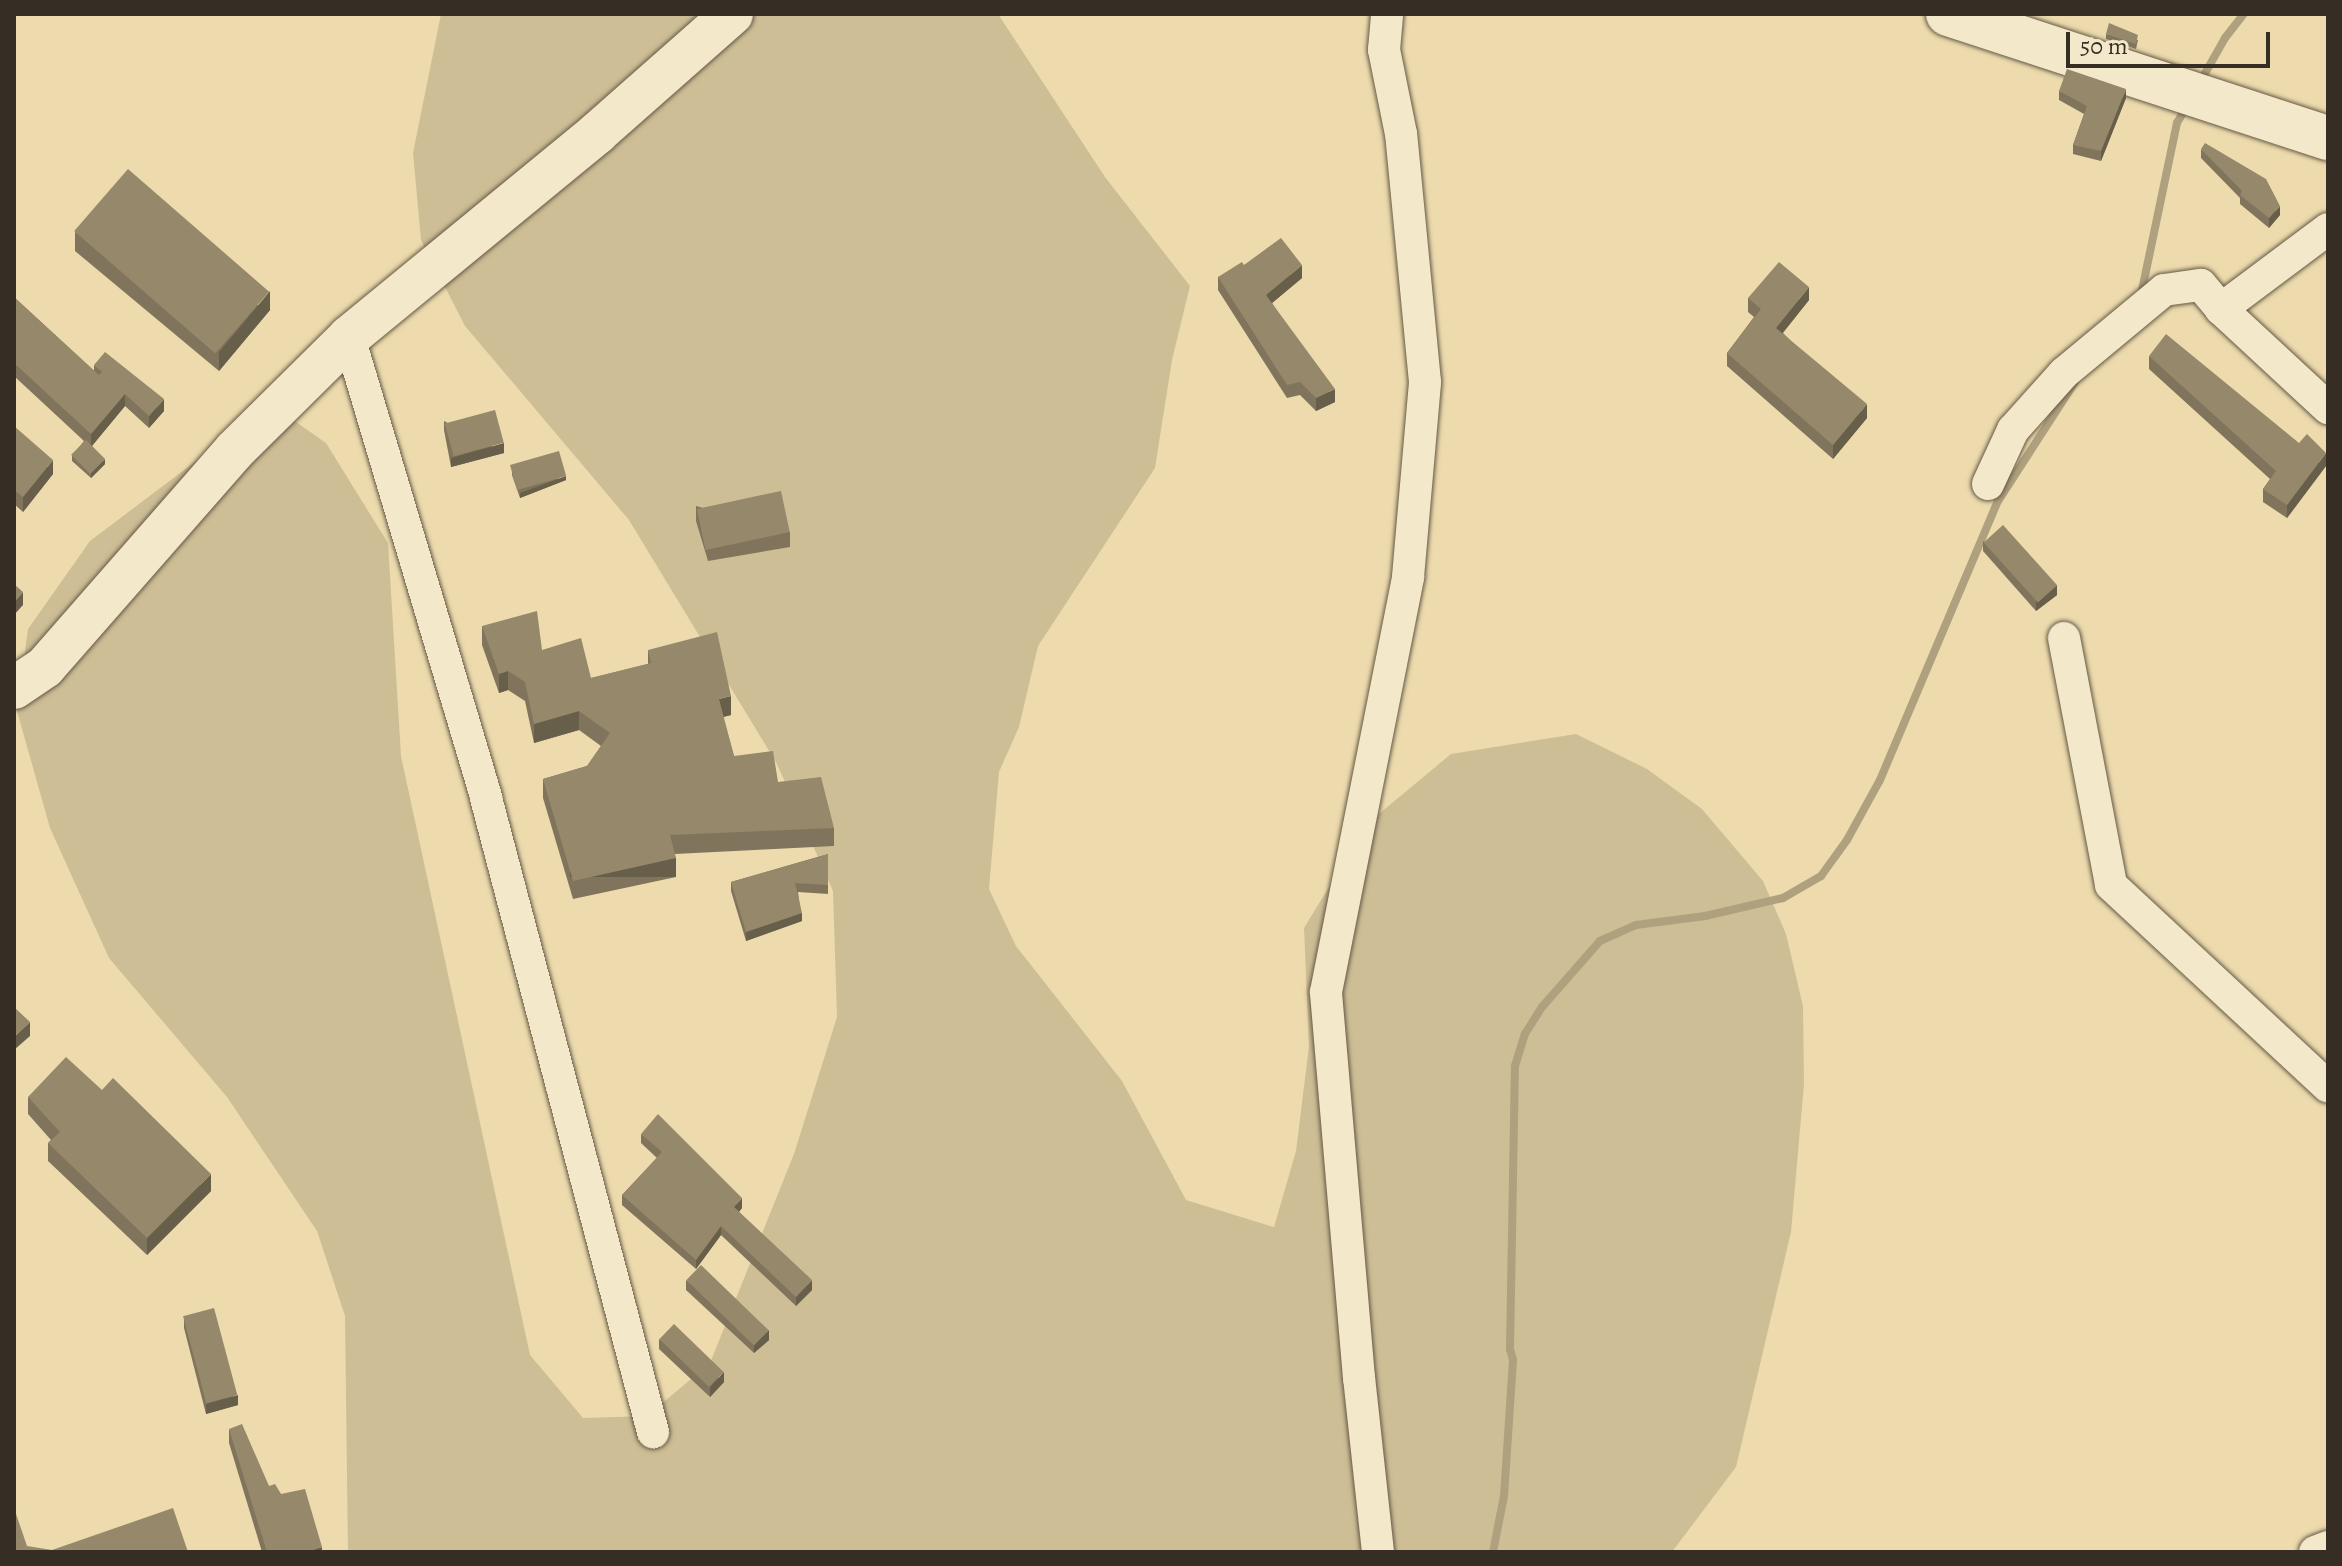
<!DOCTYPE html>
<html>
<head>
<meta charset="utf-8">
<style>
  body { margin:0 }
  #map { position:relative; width:2342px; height:1566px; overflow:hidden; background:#eddbad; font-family:Alegreya,serif }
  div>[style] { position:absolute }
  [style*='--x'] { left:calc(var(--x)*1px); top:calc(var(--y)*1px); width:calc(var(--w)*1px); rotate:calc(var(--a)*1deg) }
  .green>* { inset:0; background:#cebe96 }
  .stream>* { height:8px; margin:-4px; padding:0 4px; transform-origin:4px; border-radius:4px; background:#afa07e }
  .roads { filter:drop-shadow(0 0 2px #645946) drop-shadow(0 0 2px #645946) }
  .minor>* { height:32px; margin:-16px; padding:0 16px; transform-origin:16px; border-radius:16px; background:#f3e8ca }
  .tertiary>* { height:42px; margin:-21px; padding:0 21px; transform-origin:21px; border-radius:21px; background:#f3e8ca }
  .secondary>* { height:44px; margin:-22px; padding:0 22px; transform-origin:22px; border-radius:22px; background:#f3e8ca }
  .wall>* { inset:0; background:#80755c }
  .shaded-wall>* { inset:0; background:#685f4b; transform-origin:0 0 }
  .building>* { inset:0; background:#95886b; transform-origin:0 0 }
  span { translate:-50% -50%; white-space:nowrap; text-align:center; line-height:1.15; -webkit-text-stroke:6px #f3e8ca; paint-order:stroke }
  .frame { position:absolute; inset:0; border:16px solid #362e24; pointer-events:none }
  .scale { position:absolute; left:2066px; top:32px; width:204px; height:36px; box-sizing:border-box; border:4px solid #362e24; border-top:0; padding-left:10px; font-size:24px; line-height:28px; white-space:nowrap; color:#362e24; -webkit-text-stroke:6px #f3e8ca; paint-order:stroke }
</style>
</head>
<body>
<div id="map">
  <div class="green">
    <div style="clip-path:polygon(441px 14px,998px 14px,1105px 177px,1190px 286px,1172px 360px,1155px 468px,1038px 646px,1019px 727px,999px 772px,989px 889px,1016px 946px,1122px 1081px,1186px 1200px,1274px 1227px,1296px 1151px,1309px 1046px,1304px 928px,1368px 823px,1451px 754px,1576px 734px,1647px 769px,1702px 809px,1763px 881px,1786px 934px,1803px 1006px,1804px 1084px,1791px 1232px,1736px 1467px,1672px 1552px,348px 1552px,345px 1316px,317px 1231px,227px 1097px,109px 958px,50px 828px,17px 711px,28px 629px,90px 541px,249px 421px,289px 417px,326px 443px,388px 543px,401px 756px,530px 1355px,583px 1418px,647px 1416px,710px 1363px,794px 1154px,837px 1017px,833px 891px,777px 764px,629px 520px,465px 326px,421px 240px,413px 153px)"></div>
  </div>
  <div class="stream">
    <div style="--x:2199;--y:84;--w:53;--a:-60.5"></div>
    <div style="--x:2225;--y:38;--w:31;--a:-52"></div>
    <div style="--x:2141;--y:295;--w:176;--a:-78.2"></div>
    <div style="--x:2177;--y:123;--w:20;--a:-60"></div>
    <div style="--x:1493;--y:1552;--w:57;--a:-78.9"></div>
    <div style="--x:1504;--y:1496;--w:136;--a:-86.2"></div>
    <div style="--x:1513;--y:1360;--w:11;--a:-105"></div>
    <div style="--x:1510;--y:1349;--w:283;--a:-89"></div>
    <div style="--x:1515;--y:1066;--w:34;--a:-73"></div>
    <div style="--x:1525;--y:1034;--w:32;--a:-58"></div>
    <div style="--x:1542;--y:1007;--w:88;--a:-48.7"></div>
    <div style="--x:1600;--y:941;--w:39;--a:-24"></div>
    <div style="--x:1636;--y:925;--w:70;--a:-7.4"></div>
    <div style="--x:1705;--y:916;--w:80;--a:-13"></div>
    <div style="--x:1783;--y:898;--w:44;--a:-30.1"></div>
    <div style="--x:1821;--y:876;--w:44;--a:-54.2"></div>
    <div style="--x:1847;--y:840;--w:68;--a:-61.2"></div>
    <div style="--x:1880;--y:780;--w:303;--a:-67.1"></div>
    <div style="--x:1998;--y:501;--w:142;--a:-57.1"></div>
  </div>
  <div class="roads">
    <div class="minor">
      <div style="--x:2328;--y:229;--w:134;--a:143.2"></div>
      <div style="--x:2221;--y:309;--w:146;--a:42.8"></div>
      <div style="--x:349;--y:337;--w:481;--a:73.4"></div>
      <div style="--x:486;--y:798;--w:656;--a:75.24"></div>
      <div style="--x:1988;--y:484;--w:60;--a:-65.2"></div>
      <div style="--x:2013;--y:430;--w:76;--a:-48.2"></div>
      <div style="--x:2064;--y:373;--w:130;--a:-39.7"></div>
      <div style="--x:2164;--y:290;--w:37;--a:-8"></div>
      <div style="--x:2201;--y:285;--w:31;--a:50"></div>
      <div style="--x:2064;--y:638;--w:251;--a:79.2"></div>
      <div style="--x:2111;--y:885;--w:296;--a:42.9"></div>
      <div style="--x:1378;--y:1552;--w:175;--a:-96.2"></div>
      <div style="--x:1359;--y:1378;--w:387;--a:-94.9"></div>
      <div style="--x:1326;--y:992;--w:423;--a:-78.8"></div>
      <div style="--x:1408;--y:577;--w:196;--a:-85"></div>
      <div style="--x:1425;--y:382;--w:249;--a:-95.5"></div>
      <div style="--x:1401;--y:134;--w:86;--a:-101.4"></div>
      <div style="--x:1384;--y:50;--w:36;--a:-85"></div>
      <div style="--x:2315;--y:1552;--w:14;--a:-21"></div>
    </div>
    <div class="tertiary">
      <div style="--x:14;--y:688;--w:37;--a:-34"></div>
      <div style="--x:45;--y:667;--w:288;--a:-48.8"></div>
      <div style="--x:235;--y:450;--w:161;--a:-44.7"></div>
      <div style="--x:349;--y:337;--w:321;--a:-39.4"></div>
      <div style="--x:597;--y:133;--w:180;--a:-41.4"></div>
    </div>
    <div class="secondary">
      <div style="--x:1948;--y:14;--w:400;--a:18.1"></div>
    </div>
  </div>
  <div class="wall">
    <div style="clip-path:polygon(2106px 34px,2138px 40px,2136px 49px,2106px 39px)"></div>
    <div style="clip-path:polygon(2059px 91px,2126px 98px,2101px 161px,2073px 154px,2073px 145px,2084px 114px,2059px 100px)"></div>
    <div style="clip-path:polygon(2201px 149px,2280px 215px,2269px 228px,2240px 204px,2240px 198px,2201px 158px)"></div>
    <div style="clip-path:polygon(75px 232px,270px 310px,219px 371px,75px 251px)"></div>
    <div style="clip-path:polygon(1244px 265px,1302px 278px,1272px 303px,1335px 402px,1316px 411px,1300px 395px,1287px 398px,1218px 290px,1218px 277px)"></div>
    <div style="clip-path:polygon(14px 297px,94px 371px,94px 365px,164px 411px,149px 428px,125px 406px,92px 446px,105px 464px,91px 478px,72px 461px,72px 456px,84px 441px,14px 376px)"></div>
    <div style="clip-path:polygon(1748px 298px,1809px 300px,1783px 333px,1867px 418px,1833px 459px,1727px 366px,1727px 353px,1754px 317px,1748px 312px)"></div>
    <div style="clip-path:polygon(2149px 356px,2326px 466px,2287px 518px,2263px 502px,2263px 489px,2270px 479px,2149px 369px)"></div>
    <div style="clip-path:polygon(444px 421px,504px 453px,451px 467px,444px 430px)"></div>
    <div style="clip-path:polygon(14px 426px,53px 474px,23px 512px,14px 504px)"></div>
    <div style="clip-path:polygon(512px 470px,566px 480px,520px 498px,512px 475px)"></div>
    <div style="clip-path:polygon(696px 506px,790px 532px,790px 547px,708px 561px,696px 521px)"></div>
    <div style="clip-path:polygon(1983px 541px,2057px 595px,2036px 611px,1983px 551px)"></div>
    <div style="clip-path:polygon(482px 626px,542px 650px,591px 678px,648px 664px,648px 650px,731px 715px,723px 717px,734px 756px,778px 782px,834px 828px,834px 846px,675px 854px,676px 877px,573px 899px,543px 798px,543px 779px,587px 766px,601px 746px,579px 730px,534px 743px,525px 701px,508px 690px,499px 693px,482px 645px)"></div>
    <div style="clip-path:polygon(828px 854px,828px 894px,798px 892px,802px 921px,746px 941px,731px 891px,731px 882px)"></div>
    <div style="clip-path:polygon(28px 1097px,211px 1191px,147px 1255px,48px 1161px,48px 1143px,51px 1140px,28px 1114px)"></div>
    <div style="clip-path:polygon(641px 1134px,742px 1208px,739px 1212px,812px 1290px,796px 1306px,721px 1235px,696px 1269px,622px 1205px,622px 1195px,657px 1158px,641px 1143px)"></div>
    <div style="clip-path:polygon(686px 1280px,769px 1340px,754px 1353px,686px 1290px)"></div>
    <div style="clip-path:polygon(184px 1318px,238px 1405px,206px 1414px,184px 1328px)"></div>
    <div style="clip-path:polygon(659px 1339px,724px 1382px,710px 1397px,659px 1349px)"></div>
    <div style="clip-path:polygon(229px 1429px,269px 1486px,281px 1494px,322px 1552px,262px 1552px,229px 1443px)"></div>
  </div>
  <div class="shaded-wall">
    <div style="clip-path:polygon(2126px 89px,2126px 98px,2101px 161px,2101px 151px)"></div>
    <div style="clip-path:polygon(2280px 206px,2280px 215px,2269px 228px,2269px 218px)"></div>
    <div style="clip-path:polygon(1302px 265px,1302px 278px,1266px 308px,1266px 295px)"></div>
    <div style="clip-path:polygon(1809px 287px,1809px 300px,1776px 341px,1776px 328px)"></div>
    <div style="clip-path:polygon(270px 291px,270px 310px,219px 371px,219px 352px)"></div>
    <div style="clip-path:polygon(1335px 389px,1335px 402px,1316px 411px,1316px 398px)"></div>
    <div style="clip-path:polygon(125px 394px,125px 406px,91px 447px,91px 434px)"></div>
    <div style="clip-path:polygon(164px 399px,164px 411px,149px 428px,149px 416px)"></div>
    <div style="clip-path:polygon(1867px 404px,1867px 418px,1833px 459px,1833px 445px)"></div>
    <div style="clip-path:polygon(504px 443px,504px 453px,451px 467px,451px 458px)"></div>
    <div style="clip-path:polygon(2326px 453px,2326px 466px,2287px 518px,2287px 505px)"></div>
    <div style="clip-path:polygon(105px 459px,105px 464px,91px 478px,91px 473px)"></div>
    <div style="clip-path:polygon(53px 460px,53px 474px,23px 512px,23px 497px)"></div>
    <div style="clip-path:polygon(566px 476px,566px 480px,520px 498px,520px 493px)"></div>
    <div style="clip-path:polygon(2057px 585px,2057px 595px,2036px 611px,2036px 601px)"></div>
    <div style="clip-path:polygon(23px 592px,23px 605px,14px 615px,14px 602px)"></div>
    <div style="clip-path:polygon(508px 671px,508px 690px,499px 693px,499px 674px)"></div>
    <div style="clip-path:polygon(731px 696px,731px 715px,719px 718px,719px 699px)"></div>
    <div style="clip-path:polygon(579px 711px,579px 730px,534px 743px,534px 724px)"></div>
    <div style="left:676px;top:858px;width:19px;height:106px;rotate:90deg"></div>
    <div style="clip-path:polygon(802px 913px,802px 921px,746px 941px,746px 932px)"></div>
    <div style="clip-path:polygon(30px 1022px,30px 1036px,14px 1050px,14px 1037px)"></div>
    <div style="clip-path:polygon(211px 1174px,211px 1191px,147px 1255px,147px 1238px)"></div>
    <div style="clip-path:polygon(742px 1198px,742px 1208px,734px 1217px,734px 1207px)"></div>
    <div style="clip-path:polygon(721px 1226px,721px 1235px,696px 1269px,696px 1260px)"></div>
    <div style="clip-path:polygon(812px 1280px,812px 1290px,796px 1306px,796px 1297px)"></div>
    <div style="clip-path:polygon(769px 1330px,769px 1340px,754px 1353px,754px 1344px)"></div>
    <div style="clip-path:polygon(724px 1372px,724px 1382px,710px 1397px,710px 1387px)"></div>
    <div style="clip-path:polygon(238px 1395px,238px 1405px,206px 1414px,206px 1404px)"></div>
    <div style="clip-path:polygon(322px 1547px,322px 1552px,307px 1552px)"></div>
  </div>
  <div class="building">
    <div style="clip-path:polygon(2109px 23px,2138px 35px,2136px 44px,2106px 34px)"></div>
    <div style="clip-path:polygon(2067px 69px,2126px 89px,2101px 151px,2073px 145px,2087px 106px,2059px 91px)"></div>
    <div style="clip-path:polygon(2205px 143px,2266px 179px,2280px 206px,2269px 218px,2240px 195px,2242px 191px,2201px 149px)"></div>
    <div style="left:128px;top:169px;width:187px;height:82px;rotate:41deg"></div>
    <div style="clip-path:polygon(1281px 238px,1302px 265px,1266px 295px,1335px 389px,1316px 398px,1300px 382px,1287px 385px,1218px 277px,1242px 262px,1244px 265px)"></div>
    <div style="clip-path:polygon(1779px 262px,1809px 287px,1776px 328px,1867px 404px,1833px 445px,1727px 353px,1761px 309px,1748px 298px)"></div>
    <div style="clip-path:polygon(14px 297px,99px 375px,102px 372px,94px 365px,105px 352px,164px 399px,149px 416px,125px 394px,91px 434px,14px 363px)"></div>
    <div style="clip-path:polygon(2166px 334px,2299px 443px,2307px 434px,2326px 453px,2287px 505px,2263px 489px,2276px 471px,2149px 356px)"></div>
    <div style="left:495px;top:410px;width:34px;height:52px;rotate:75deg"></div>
    <div style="clip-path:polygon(14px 426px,53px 460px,23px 497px,14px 490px)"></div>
    <div style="left:86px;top:440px;width:27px;height:21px;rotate:45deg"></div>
    <div style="left:559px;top:451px;width:26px;height:51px;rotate:74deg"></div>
    <div style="left:781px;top:491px;width:42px;height:86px;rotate:78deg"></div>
    <div style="left:2003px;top:525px;width:81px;height:26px;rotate:48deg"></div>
    <div style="clip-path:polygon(14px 584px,23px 592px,14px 602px)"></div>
    <div style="clip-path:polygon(537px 611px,542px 650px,581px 638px,591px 678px,651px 663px,648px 650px,717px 632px,731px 696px,719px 699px,734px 756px,773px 751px,778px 782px,821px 777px,834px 828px,670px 835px,676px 858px,573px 881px,543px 779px,587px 766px,610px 733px,579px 711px,534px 724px,525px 682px,508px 671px,499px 674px,482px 626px)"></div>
    <div style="clip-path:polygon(828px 854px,828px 885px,795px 883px,802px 913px,746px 932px,731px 882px)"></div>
    <div style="clip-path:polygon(14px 1007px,30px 1022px,14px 1037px)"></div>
    <div style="clip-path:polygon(66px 1057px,102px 1090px,113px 1078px,211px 1174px,147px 1238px,48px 1143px,60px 1132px,28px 1097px)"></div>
    <div style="clip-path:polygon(658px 1114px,742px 1198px,734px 1207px,812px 1280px,796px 1297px,721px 1226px,696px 1260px,622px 1195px,662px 1152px,641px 1134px)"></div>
    <div style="left:701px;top:1265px;width:94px;height:21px;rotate:44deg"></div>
    <div style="left:214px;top:1308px;width:90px;height:32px;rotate:75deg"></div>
    <div style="left:674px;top:1324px;width:69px;height:21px;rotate:44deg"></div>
    <div style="clip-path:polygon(242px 1424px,269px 1486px,275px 1484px,281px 1494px,305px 1489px,322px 1547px,307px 1552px,267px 1552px,229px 1429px)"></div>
    <div style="clip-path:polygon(14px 1508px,27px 1546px,52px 1550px,173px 1508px,188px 1552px,14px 1552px)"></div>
  </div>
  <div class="frame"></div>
  <div class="scale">50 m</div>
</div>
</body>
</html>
